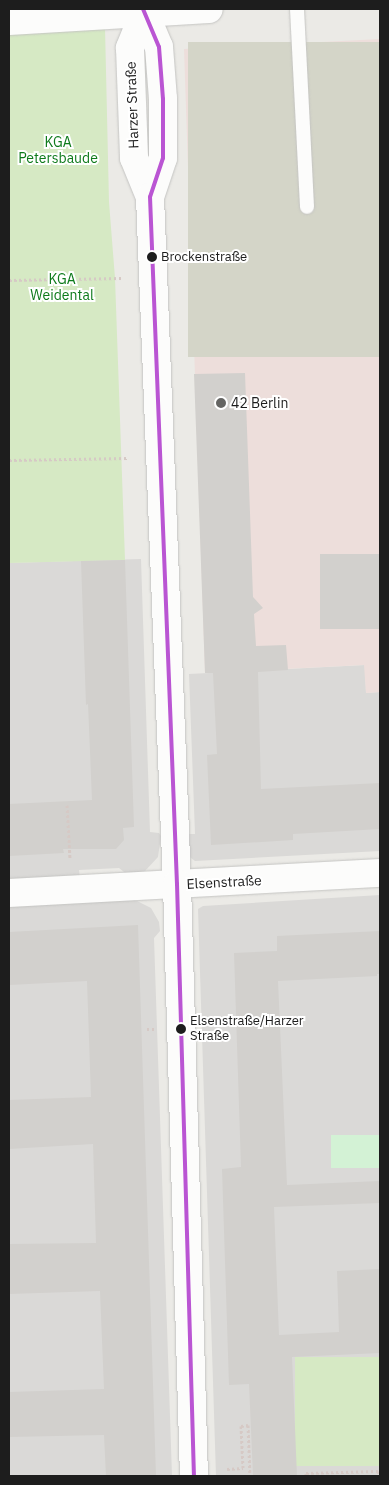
<!DOCTYPE html>
<html>
<head>
<meta charset="utf-8">
<style>
  body { margin:0 }
  #map { position:relative; width:389px; height:1485px; overflow:hidden; background:#ebeae6; font-family:"IBM Plex Sans",sans-serif }
  div>[style] { position:absolute }
  [style*='--x'] { left:calc(var(--x)*1px); top:calc(var(--y)*1px); width:calc(var(--w)*1px); rotate:calc(var(--a)*1deg) }
  .residential>* { inset:0; background:#dad9d7 }
  .commercial>* { inset:0; background:#eddedb }
  .construction>* { inset:0; background:#d4d5c8; transform-origin:0 0 }
  .grass>* { inset:0; background:#d6e9c4; transform-origin:0 0 }
  .park>* { inset:0; background:#d3f2d5; transform-origin:0 0 }
  .building>* { inset:0; background:#d2d0cd; transform-origin:0 0 }
  .path>* { height:3px; margin-top:-1.5px; transform-origin:0; background:repeating-linear-gradient(90deg,#d6c9c5 0 2.5px,transparent 0 5px) }
  .roads { filter:drop-shadow(0 0 1px #c4c4c2) drop-shadow(0 0 1px #c4c4c2) }
  .service>* { height:14px; margin:-7px; padding:0 7px; transform-origin:7px; border-radius:7px; background:#fcfcfb }
  .minor>* { height:28px; margin:-14px; padding:0 14px; transform-origin:14px; border-radius:14px; background:#fcfcfb }
  .tertiary>* { height:28px; margin:-14px; padding:0 14px; transform-origin:14px; border-radius:14px; background:#fcfcfb }
  .bus-1>* { height:4px; margin:-2px; padding:0 2px; transform-origin:2px; border-radius:2px; background:#ba55d3 }
  .dots>* { width:14px; height:14px; translate:-50% -50%; box-sizing:border-box; border:2px solid #fff; border-radius:50% }
  span { translate:-50% -50%; white-space:nowrap; text-align:center; line-height:1.15; -webkit-text-stroke:4px #fff; paint-order:stroke }
  .bus-label { font-size:13px; color:#1d1d1d }
  .left { translate:0 -50%; text-align:left }
  .street-label { font-size:14px; color:#1d1d1d }
  .park-label { font-size:14px; color:#0d7a1b }
  .poi-label { font-size:14px; color:#1d1d1d }
  .frame { position:absolute; inset:0; border:10px solid #1d1d1d; pointer-events:none }
</style>
</head>
<body>
<div id="map">
  <div class="residential">
    <div style="clip-path:polygon(141px 559px,150px 832px,159px 833px,161px 836px,158px 857px,145px 871px,128px 875px,119px 868px,79px 870px,80px 878px,9px 881px,9px 563px)"></div>
    <div style="clip-path:polygon(365px 665px,366px 693px,380px 692px,380px 851px,195px 861px,191px 858px,188px 854px,188px 834px,195px 834px,189px 674px)"></div>
    <div style="clip-path:polygon(380px 895px,380px 1476px,216px 1476px,198px 909px,203px 906px)"></div>
    <div style="clip-path:polygon(133px 899px,151px 908px,159px 922px,160px 931px,154px 938px,172px 1476px,9px 1476px,9px 906px)"></div>
  </div>
  <div class="commercial">
    <div style="clip-path:polygon(380px 39px,380px 692px,366px 693px,364px 665px,205px 673px,184px 49px)"></div>
  </div>
  <div class="construction">
    <div style="left:380px;top:42px;width:315px;height:192px;rotate:90deg"></div>
  </div>
  <div class="grass">
    <div style="clip-path:polygon(105px 27px,109px 202px,115px 278px,125px 560px,9px 563px,9px 31px)"></div>
    <div style="left:380px;top:1357px;width:109px;height:85px;rotate:90deg"></div>
  </div>
  <div class="park">
    <div style="left:380px;top:1135px;width:33px;height:49px;rotate:90deg"></div>
  </div>
  <div class="building">
    <div style="clip-path:polygon(245px 373px,253px 597px,263px 608px,254px 614px,256px 646px,286px 645px,288px 670px,258px 672px,261px 789px,380px 783px,380px 829px,293px 834px,293px 840px,211px 845px,207px 755px,217px 754px,213px 673px,205px 673px,194px 374px)"></div>
    <div style="left:380px;top:554px;width:75px;height:60px;rotate:90deg"></div>
    <div style="clip-path:polygon(125px 560px,134px 827px,123px 828px,124px 840px,116px 849px,63px 849px,64px 853px,9px 856px,9px 804px,92px 800px,88px 704px,86px 705px,81px 561px)"></div>
    <div style="clip-path:polygon(138px 925px,156px 1476px,106px 1476px,104px 1435px,9px 1437px,9px 1392px,104px 1389px,100px 1291px,9px 1294px,9px 1244px,96px 1243px,93px 1144px,9px 1149px,9px 1100px,91px 1097px,87px 981px,9px 985px,9px 932px)"></div>
    <div style="clip-path:polygon(380px 931px,380px 974px,377px 974px,377px 976px,278px 981px,287px 1185px,380px 1181px,380px 1203px,274px 1207px,279px 1335px,339px 1332px,337px 1271px,380px 1269px,380px 1353px,292px 1357px,297px 1476px,253px 1476px,249px 1384px,229px 1385px,222px 1169px,241px 1167px,234px 953px,277px 951px,277px 936px)"></div>
  </div>
  <div class="path">
    <div style="--x:9;--y:280;--w:113;--a:-1"></div>
    <div style="--x:9;--y:460;--w:119;--a:-1"></div>
    <div style="--x:67;--y:805;--w:53;--a:86.8"></div>
    <div style="--x:147;--y:1029;--w:7;--a:0"></div>
    <div style="--x:227;--y:1469;--w:16;--a:-4"></div>
    <div style="--x:243;--y:1468;--w:42;--a:-92.7"></div>
    <div style="--x:241;--y:1426;--w:7;--a:-8"></div>
    <div style="--x:248;--y:1425;--w:51;--a:87.8"></div>
    <div style="--x:306;--y:1476;--w:3;--a:-90"></div>
    <div style="--x:306;--y:1473;--w:72;--a:-1.6"></div>
    <div style="--x:378;--y:1471;--w:5;--a:79"></div>
  </div>
  <div class="roads">
    <div class="service">
      <div style="--x:297;--y:9;--w:198;--a:87.1"></div>
    </div>
    <div class="minor">
      <div style="--x:9;--y:21;--w:200;--a:-3.4"></div>
      <div style="--x:9;--y:893;--w:372;--a:-3.1"></div>
    </div>
    <div class="tertiary">
      <div style="--x:143;--y:9;--w:41;--a:67.2"></div>
      <div style="--x:159;--y:47;--w:52;--a:85.6"></div>
      <div style="--x:163;--y:99;--w:59;--a:90"></div>
      <div style="--x:163;--y:158;--w:41;--a:108.4"></div>
      <div style="--x:144;--y:13;--w:38;--a:112"></div>
      <div style="--x:130;--y:48;--w:110;--a:87.9"></div>
      <div style="--x:134;--y:158;--w:42;--a:67.7"></div>
      <div style="--x:150;--y:197;--w:688;--a:87.75"></div>
      <div style="--x:177;--y:884;--w:592;--a:88.36"></div>
    </div>
  </div>
  <div class="bus-1">
    <div style="--x:143;--y:9;--w:41;--a:67.2"></div>
    <div style="--x:159;--y:47;--w:52;--a:85.6"></div>
    <div style="--x:163;--y:99;--w:59;--a:90"></div>
    <div style="--x:163;--y:158;--w:41;--a:108.4"></div>
    <div style="--x:150;--y:197;--w:688;--a:87.75"></div>
    <div style="--x:177;--y:884;--w:592;--a:88.36"></div>
  </div>
  <div class="dots">
    <div style="left:152px;top:257px;background:#1d1d1d"></div>
    <div style="left:221px;top:403px;background:#656563"></div>
    <div style="left:181px;top:1029px;background:#1d1d1d"></div>
  </div>
  <div class="bus-label">
    <span class="left" style="left:161px;top:257px">Brockenstraße</span>
    <span class="left" style="left:190px;top:1029px">Elsenstraße/Harzer<br>Straße</span>
  </div>
  <div class="street-label">
    <span style="left:132px;top:105px;rotate:-92deg">Harzer Straße</span>
    <span style="left:224px;top:882px;rotate:-3deg">Elsenstraße</span>
  </div>
  <div class="park-label">
    <span style="left:58px;top:150px">KGA<br>Petersbaude</span>
    <span style="left:62px;top:287px">KGA<br>Weidental</span>
  </div>
  <div class="poi-label">
    <span class="left" style="left:231px;top:403px">42 Berlin</span>
  </div>
  <div class="frame"></div>
</div>
</body>
</html>
